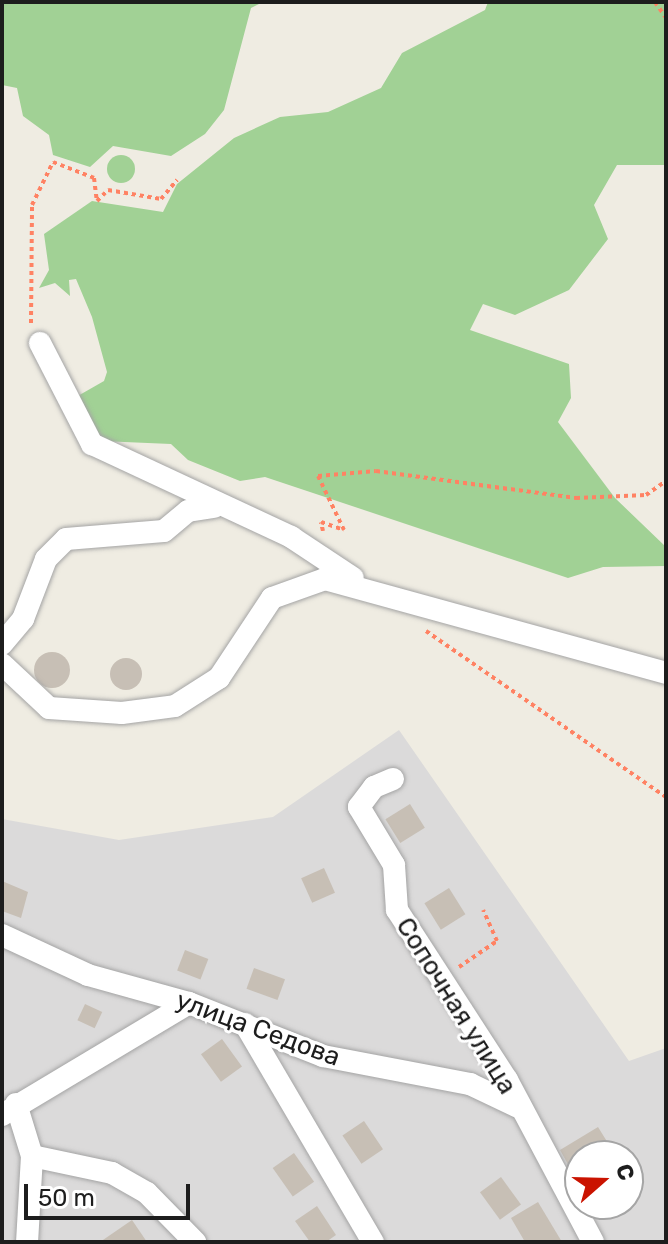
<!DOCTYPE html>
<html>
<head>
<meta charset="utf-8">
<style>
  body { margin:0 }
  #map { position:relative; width:668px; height:1244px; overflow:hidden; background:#efece2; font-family:Rubik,sans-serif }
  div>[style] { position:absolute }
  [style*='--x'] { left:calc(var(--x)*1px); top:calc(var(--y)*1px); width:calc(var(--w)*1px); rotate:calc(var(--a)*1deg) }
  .residential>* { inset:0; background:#dbdada }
  .forest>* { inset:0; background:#a1d195 }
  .round { border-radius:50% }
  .building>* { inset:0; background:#c7bfb5; transform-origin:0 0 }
  .path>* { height:4px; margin-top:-2px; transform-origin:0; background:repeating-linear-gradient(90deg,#ff8263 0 4px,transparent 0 8px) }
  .roads { filter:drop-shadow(0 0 2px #a4a4a4) drop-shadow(0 0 2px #a4a4a4) }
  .minor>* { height:22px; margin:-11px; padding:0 11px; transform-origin:11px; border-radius:11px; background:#fff }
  span { translate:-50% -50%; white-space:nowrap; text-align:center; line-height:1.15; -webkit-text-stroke:6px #fff; paint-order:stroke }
  .street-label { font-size:26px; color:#1d1d1d }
  .frame { position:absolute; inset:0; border:4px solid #1d1d1d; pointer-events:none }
  .north { position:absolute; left:564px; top:1140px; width:80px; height:80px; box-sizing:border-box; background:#fff; border:2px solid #a5a5a5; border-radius:50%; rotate:70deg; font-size:22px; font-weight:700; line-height:32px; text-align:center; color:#1d1d1d }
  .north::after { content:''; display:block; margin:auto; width:28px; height:36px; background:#ca1300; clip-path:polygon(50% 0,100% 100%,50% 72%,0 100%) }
  .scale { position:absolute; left:24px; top:1184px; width:166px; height:36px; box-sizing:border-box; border:4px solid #1d1d1d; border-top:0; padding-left:10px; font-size:24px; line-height:28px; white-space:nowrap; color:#1d1d1d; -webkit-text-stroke:6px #fff; paint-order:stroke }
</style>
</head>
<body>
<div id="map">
  <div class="residential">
    <div style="clip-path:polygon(evenodd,399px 730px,629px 1061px,666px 1048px,666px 1242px,2px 1242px,2px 819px,119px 840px,273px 817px,399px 730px,580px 1156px,628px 1156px,628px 1204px,580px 1204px,580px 1156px)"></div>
  </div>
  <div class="forest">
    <div style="clip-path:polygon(2px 2px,263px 2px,251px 8px,224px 110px,205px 134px,171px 156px,113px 146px,90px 167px,53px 155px,49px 135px,23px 116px,17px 88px,2px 85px)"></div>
    <div style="clip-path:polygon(488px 2px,666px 2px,666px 165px,617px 165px,594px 205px,608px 239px,569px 290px,515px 315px,483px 304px,470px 330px,569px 364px,571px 398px,558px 422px,615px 498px,666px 547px,666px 566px,603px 567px,568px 578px,265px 477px,240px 481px,188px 460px,171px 444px,101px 441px,76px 397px,104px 381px,107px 372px,92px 317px,76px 279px,69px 280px,70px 296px,55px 283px,39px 288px,49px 270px,44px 234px,92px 201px,163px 212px,177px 184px,234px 138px,280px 117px,328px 112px,381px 88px,402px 53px,485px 10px)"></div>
    <div class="round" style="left:107px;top:155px;width:28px;height:28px"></div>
  </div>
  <div class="building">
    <div class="round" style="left:34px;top:652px;width:36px;height:36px"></div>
    <div class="round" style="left:110px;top:658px;width:32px;height:32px"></div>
    <div style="left:410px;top:804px;width:28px;height:29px;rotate:58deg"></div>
    <div style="left:324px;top:868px;width:27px;height:25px;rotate:66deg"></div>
    <div style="clip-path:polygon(2px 881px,28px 892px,21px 918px,2px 911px)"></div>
    <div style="left:449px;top:888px;width:31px;height:29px;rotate:58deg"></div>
    <div style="left:185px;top:950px;width:25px;height:22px;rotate:21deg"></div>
    <div style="left:254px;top:968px;width:33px;height:22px;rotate:20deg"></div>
    <div style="left:85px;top:1004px;width:19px;height:18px;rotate:25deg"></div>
    <div style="left:222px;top:1039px;width:34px;height:26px;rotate:54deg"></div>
    <div style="left:364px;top:1121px;width:34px;height:26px;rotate:56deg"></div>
    <div style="clip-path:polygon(598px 1127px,616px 1156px,580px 1156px,580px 1186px,560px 1150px)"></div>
    <div style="left:294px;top:1153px;width:35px;height:26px;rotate:55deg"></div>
    <div style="left:501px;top:1177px;width:34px;height:26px;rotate:54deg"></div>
    <div style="clip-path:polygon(538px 1202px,562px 1242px,525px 1242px,511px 1218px)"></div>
    <div style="clip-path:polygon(317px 1206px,336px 1235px,326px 1242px,310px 1242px,295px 1221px)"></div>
    <div style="clip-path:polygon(132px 1220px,147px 1242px,100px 1242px)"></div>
  </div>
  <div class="path">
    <div style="--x:655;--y:2;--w:19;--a:55"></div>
    <div style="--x:31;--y:323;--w:118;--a:-89.5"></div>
    <div style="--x:32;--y:205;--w:48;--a:-64"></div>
    <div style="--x:53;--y:162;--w:44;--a:21.3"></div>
    <div style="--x:94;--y:178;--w:23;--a:83"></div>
    <div style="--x:97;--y:201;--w:16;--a:-45"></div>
    <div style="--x:108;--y:190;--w:54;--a:9.6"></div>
    <div style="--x:161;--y:199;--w:25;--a:-50"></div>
    <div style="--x:323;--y:531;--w:9;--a:-103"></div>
    <div style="--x:321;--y:522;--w:24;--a:19"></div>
    <div style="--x:344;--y:530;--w:60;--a:-115.7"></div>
    <div style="--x:318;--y:476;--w:58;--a:-4.9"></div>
    <div style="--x:376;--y:471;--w:202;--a:7.7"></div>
    <div style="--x:576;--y:498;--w:70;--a:-2.5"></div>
    <div style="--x:646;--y:495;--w:24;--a:-35"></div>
    <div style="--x:426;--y:631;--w:292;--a:34.7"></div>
    <div style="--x:459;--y:967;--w:46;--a:-34.4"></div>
    <div style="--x:497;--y:941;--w:34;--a:-114"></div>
  </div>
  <div class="roads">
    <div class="minor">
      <div style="--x:40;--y:343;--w:114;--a:62.8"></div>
      <div style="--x:92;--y:444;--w:220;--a:25"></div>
      <div style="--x:291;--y:537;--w:74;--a:33.5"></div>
      <div style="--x:2;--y:644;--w:33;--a:-50"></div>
      <div style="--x:23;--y:619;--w:64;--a:-69"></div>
      <div style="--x:46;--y:559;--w:28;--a:-45"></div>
      <div style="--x:66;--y:539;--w:98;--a:-4.7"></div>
      <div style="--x:164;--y:531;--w:31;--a:-40"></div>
      <div style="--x:188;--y:511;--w:26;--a:-9"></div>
      <div style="--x:2;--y:664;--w:64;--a:43.1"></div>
      <div style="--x:49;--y:708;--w:73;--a:3.9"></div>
      <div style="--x:122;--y:713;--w:53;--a:-7.5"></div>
      <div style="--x:175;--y:706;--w:52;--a:-32.5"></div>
      <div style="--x:219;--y:678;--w:96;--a:-56.5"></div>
      <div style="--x:272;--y:598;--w:56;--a:-19.7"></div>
      <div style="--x:325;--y:579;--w:354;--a:15.4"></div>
      <div style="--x:393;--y:779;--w:21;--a:157"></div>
      <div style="--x:374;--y:787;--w:25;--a:127"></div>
      <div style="--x:359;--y:807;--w:68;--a:58.9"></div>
      <div style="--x:394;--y:865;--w:45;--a:86.2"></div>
      <div style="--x:397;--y:910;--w:202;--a:57.1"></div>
      <div style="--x:507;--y:1080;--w:183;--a:62"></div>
      <div style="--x:2;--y:935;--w:95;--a:24.9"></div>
      <div style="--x:88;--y:975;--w:105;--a:15.5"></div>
      <div style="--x:189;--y:1003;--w:144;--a:21.6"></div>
      <div style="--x:323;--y:1056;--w:150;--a:10.8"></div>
      <div style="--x:470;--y:1084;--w:53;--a:25.6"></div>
      <div style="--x:245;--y:1024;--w:253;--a:59.6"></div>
      <div style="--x:16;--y:1104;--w:54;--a:72.9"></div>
      <div style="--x:32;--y:1156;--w:86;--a:93.3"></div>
      <div style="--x:2;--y:1115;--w:218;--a:-30.9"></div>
      <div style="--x:32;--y:1156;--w:82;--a:12"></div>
      <div style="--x:112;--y:1173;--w:40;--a:29.7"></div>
      <div style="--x:147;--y:1193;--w:69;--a:45.6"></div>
    </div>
  </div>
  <div class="street-label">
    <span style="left:456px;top:1006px;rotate:58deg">Сопочная улица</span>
    <span style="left:258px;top:1029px;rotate:20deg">улица Седова</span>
  </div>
  <div class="frame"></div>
  <div class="north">С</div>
  <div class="scale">50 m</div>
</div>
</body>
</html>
